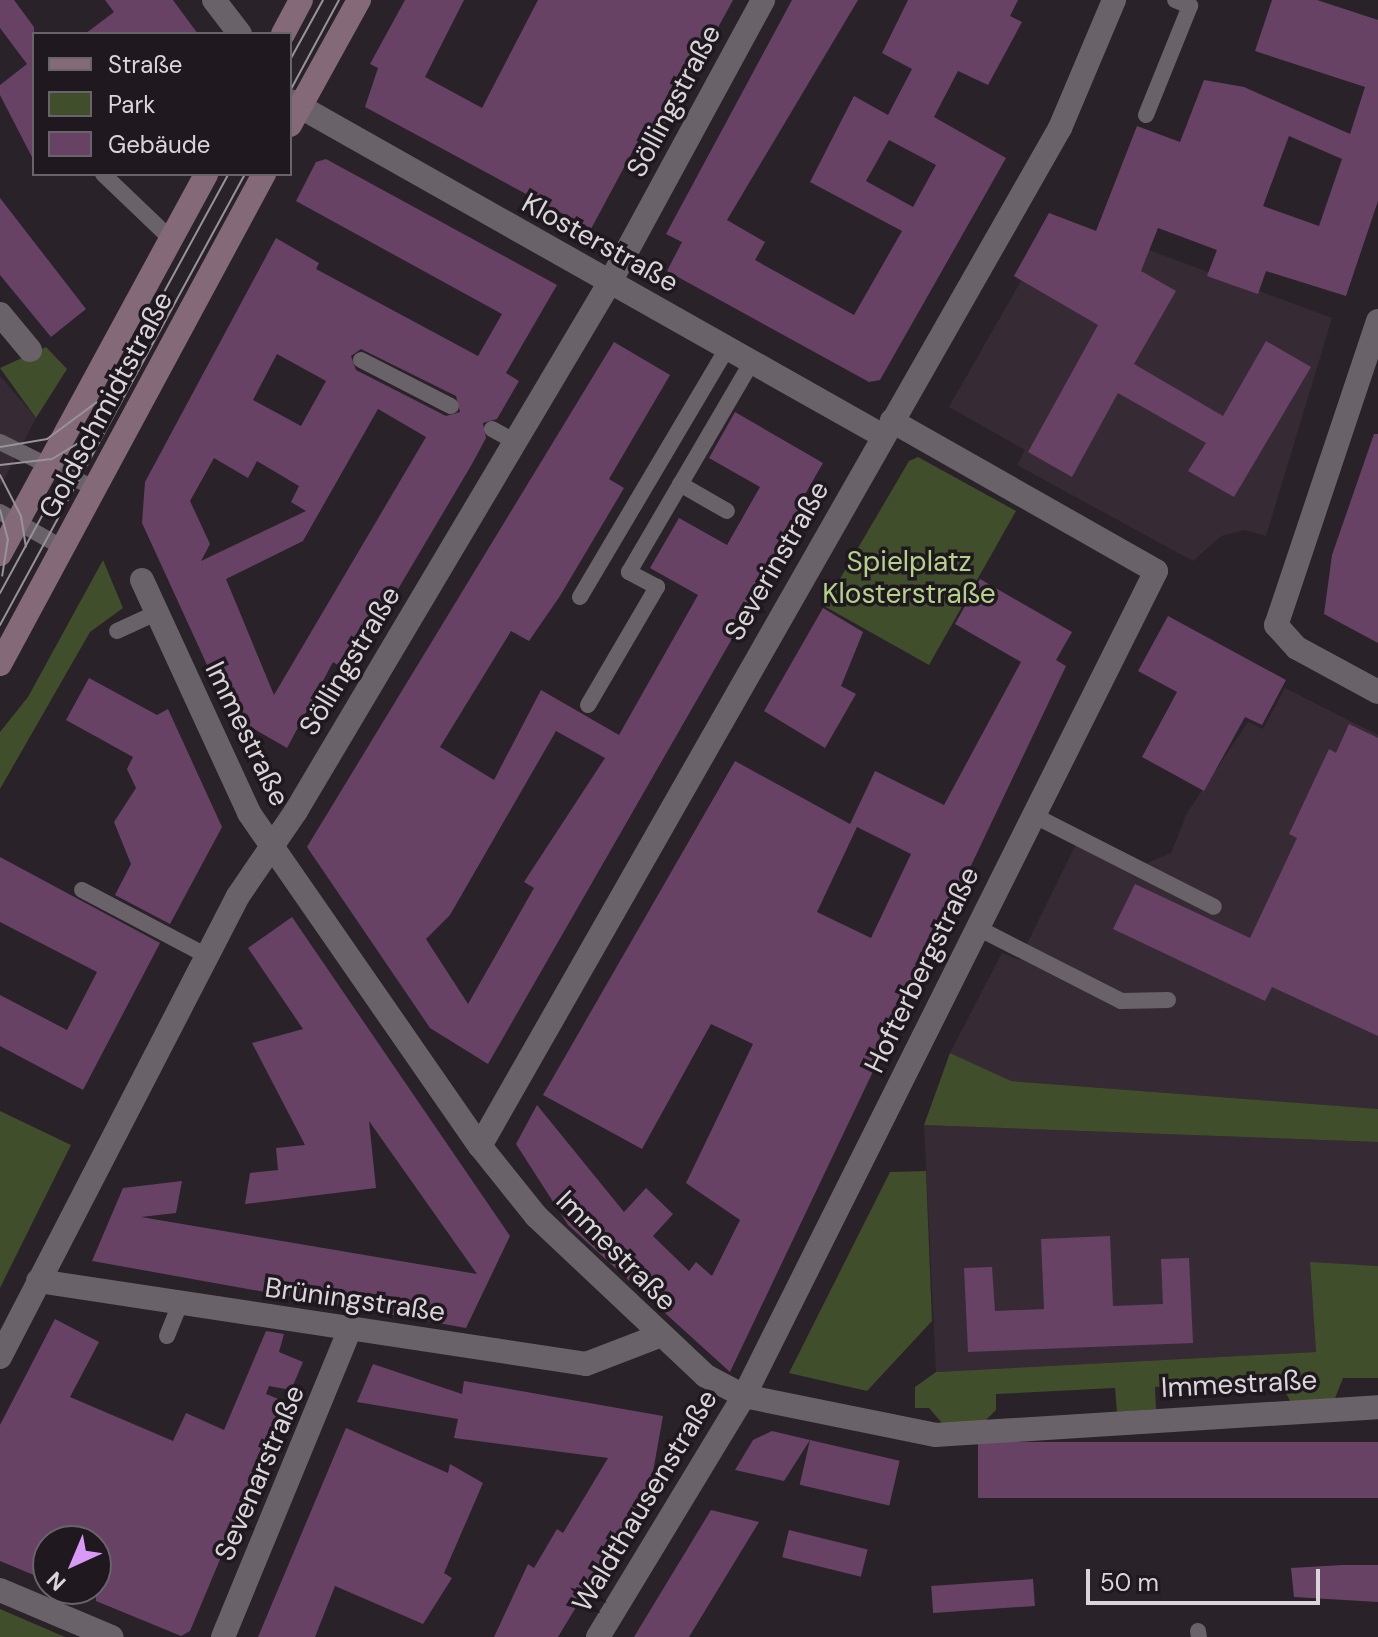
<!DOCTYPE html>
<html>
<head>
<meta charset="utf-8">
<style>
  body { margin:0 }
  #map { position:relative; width:1378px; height:1637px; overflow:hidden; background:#292229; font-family:"DM Sans",sans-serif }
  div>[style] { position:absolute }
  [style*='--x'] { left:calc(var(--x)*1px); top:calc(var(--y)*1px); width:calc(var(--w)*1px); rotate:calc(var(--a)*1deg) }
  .built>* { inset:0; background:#362b35 }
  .green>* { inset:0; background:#404e2b }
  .building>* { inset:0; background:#674265; transform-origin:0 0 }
  .lane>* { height:16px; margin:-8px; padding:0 8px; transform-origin:8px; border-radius:8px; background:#6a6269 }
  .street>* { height:24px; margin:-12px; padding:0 12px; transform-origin:12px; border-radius:12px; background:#6a6269 }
  .secondary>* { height:24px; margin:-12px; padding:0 12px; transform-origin:12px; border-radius:12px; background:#846a79 }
  .tram>* { height:2px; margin:-1px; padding:0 1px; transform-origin:1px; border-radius:1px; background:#989398 }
  span { translate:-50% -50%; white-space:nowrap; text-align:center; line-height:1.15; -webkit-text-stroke:7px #1f191f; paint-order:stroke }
  .street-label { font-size:28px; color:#d9d5d9 }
  .park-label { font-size:28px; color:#b3d188 }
  .legend { position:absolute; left:32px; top:32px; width:260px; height:144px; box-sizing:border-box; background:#1f191f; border:2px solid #696469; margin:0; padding:10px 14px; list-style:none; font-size:24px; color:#d9d5d9 }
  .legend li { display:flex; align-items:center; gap:16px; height:40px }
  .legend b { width:40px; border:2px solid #696469 }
  .north { position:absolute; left:32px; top:1525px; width:80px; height:80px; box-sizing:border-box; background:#1f191f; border:2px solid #696469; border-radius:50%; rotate:224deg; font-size:22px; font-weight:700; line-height:32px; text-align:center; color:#d9d5d9 }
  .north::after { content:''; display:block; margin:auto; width:28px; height:36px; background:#d99af7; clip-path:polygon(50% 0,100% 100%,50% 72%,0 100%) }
  .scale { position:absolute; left:1086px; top:1569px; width:234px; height:36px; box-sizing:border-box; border:4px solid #d9d5d9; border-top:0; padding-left:10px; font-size:24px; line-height:28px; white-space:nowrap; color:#d9d5d9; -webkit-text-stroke:6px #1f191f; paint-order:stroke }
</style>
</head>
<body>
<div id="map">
  <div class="built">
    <div style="clip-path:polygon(1049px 213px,1332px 318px,1266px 536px,1245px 530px,1221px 536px,1193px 561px,1017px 465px,1025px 450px,949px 407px,1021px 281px,1014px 276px)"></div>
    <div style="clip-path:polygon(0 376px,36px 418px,0 487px)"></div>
    <div style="clip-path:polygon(1285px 688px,1378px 735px,1378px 1109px,1010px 1081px,950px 1053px,1002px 953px,1019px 960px,1082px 832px,1145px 864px,1171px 853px,1187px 813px,1248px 722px,1263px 729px)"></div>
    <div style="clip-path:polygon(924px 1125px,1378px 1142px,1378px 1266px,1310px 1263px,1316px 1352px,936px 1372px)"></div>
  </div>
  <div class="green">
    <div style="clip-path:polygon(46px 347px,67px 369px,36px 418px,0 368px)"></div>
    <div style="clip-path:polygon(918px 457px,1016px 511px,929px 665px,824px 606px,909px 461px)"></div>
    <div style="clip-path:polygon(103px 560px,123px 608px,90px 632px,0 789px,0 732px,28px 697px)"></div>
    <div style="clip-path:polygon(950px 1053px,1011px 1081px,1378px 1109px,1378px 1142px,924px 1125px)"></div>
    <div style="clip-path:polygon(0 1111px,71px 1145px,0 1288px)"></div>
    <div style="clip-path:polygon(926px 1171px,932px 1321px,867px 1391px,789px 1373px,890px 1172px)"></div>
    <div style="clip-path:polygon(1310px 1262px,1378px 1266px,1378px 1378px,1343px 1378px,1334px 1401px,1291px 1403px,1280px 1381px,1155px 1387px,1156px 1409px,1117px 1412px,1115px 1388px,996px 1394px,996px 1410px,985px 1421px,942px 1423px,929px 1408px,915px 1408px,915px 1387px,936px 1372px,1316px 1352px)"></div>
    <div style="clip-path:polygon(0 1609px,65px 1637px,0 1637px)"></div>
  </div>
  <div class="building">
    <div style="clip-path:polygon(0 0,14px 0,34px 27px,34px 161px,0 95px,0 85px,27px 64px,0 28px)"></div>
    <div style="clip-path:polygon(105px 0,173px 0,198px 34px,85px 34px,114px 12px)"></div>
    <div style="clip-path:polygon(405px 0,464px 0,425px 77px,482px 108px,538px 0,733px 0,658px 138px,644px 130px,591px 229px,365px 107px,378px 68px,370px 64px)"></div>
    <div style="clip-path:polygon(evenodd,792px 0,858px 0,727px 220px,765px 242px,755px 260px,854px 315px,902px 231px,810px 182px,854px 96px,888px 115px,912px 69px,882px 53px,908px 0,1018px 0,1010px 16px,1022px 22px,988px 85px,958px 71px,934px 117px,1006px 158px,880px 380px,869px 382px,667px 271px,682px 242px,666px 234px,792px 0,889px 140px,936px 165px,913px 207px,866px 181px,889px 140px)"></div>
    <div style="clip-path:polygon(evenodd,1272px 0,1317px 0,1378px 20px,1378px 201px,1346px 296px,1266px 271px,1258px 294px,1232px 285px,1207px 276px,1217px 250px,1158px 228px,1141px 271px,1176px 291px,1134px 364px,1223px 416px,1266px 341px,1311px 367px,1234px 497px,1188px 471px,1206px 443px,1118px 393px,1072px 477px,1028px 452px,1098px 325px,1014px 276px,1049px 213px,1096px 231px,1137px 126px,1180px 142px,1204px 80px,1244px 87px,1350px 134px,1365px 87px,1255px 51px,1272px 0,1289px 136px,1342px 159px,1319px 226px,1263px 206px,1289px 136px)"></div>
    <div style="clip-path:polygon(evenodd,326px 159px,557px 285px,506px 373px,519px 381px,497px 419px,483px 423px,486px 438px,472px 464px,349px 672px,333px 662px,287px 748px,230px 715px,142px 523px,145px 482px,276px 238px,319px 263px,316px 269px,478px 356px,502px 314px,296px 201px,316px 162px,326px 159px,361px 349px,456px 396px,460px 412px,446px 416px,356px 370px,351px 356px,361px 349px,326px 159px,277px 354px,326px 381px,301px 426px,253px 400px,277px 354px,326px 159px,378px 409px,426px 437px,274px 695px,226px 579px,303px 541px,378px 409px,326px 159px,214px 458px,248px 478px,257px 461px,299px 486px,291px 502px,306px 511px,201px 561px,210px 544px,190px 501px,214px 458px)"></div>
    <div style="clip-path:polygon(0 198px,86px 309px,51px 337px,0 275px)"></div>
    <div style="clip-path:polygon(evenodd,614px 342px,670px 375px,609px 479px,624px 488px,560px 596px,529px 641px,511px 631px,440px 747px,494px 780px,541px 690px,619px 735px,698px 595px,650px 568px,679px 518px,727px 545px,760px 487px,709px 458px,735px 412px,823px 463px,804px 496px,811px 501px,488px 1064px,430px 1028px,307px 847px,614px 342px,556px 731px,605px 758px,524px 882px,534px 888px,468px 1004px,426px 939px,450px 915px,556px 731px)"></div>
    <div style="clip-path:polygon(1374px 434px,1378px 434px,1378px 643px,1324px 614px,1332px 555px)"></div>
    <div style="clip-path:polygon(evenodd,980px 579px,1072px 632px,1056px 660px,1066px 666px,730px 1372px,568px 1225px,516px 1144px,537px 1105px,624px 1212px,646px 1188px,673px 1214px,653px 1236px,689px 1271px,696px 1262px,712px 1276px,740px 1220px,686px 1183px,753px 1044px,711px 1024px,642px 1149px,543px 1095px,735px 761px,850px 824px,875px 771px,944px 805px,1021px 662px,955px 624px,980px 579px,857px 827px,911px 854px,871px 938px,817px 912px,857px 827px)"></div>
    <div style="clip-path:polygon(823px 608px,863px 632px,841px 686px,856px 694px,825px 748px,764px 711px)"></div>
    <div style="clip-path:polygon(1168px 616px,1286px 680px,1262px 725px,1245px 717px,1204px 791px,1142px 757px,1177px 692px,1138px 671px)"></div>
    <div style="clip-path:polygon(89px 678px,157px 715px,168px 709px,222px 827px,170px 924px,115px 895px,131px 864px,114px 822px,136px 788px,127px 769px,133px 757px,66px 720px)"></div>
    <div style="clip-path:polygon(1349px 724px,1378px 738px,1378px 1036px,1272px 987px,1265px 1001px,1113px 929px,1135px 884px,1250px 938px,1297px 838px,1289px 834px,1329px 749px,1336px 753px)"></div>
    <div style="clip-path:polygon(0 857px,160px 943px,83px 1090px,0 1046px,0 995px,67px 1030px,97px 972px,0 922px)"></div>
    <div style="clip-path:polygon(292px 917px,510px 1236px,466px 1328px,92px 1261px,123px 1188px,182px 1181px,176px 1213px,141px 1217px,477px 1274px,369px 1121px,376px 1188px,245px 1204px,250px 1173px,278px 1170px,276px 1148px,305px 1145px,252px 1043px,303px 1029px,248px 948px)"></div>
    <div style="clip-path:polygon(1110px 1236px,1113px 1306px,1163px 1304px,1161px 1259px,1189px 1258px,1193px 1343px,968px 1352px,964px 1268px,992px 1267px,995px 1311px,1044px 1309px,1041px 1239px)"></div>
    <div style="clip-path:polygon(55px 1319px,99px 1342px,70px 1397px,173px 1441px,186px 1413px,224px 1430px,266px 1331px,284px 1334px,279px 1352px,303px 1362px,291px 1390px,269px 1386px,266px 1394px,286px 1402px,190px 1631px,181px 1636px,96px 1601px,96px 1541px,48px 1541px,48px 1581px,0 1561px,0 1425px)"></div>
    <div style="clip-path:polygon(373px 1364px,462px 1394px,464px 1381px,663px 1416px,651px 1483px,558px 1637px,494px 1637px,528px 1564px,534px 1568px,557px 1529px,563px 1533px,608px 1458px,454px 1438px,458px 1419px,357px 1402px)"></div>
    <div style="clip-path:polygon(346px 1428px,448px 1473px,450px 1464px,483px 1483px,444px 1573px,452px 1578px,423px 1624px,335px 1586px,315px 1637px,258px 1637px)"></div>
    <div style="clip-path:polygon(772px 1431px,810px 1440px,784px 1481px,735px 1470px,753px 1440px)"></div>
    <div style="left:810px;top:1440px;width:92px;height:46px;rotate:13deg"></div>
    <div style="left:1378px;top:1442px;width:56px;height:400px;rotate:90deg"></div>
    <div style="clip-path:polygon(711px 1510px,759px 1522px,689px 1637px,634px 1637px)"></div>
    <div style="left:789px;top:1530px;width:81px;height:28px;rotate:14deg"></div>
    <div style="clip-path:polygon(1343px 1565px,1378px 1565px,1378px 1602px,1294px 1597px,1291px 1568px)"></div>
    <div style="left:1033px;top:1579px;width:27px;height:102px;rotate:86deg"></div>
  </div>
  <div class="lane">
    <div style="--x:1146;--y:115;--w:118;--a:-68"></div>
    <div style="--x:1190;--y:6;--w:16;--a:-158"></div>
    <div style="--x:103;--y:174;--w:94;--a:43.7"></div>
    <div style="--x:361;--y:360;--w:101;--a:27.1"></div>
    <div style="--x:492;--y:429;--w:26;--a:29"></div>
    <div style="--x:0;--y:442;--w:107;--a:26.1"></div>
    <div style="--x:680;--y:484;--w:54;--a:29.9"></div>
    <div style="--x:0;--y:512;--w:73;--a:29.7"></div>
    <div style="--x:580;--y:597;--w:291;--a:-59.4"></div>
    <div style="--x:117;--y:631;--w:43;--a:-24.8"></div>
    <div style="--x:588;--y:705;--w:137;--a:-59.7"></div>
    <div style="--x:657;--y:587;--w:32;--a:-152"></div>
    <div style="--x:629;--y:572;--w:246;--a:-59.7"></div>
    <div style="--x:1031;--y:814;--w:205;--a:26.9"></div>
    <div style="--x:82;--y:890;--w:141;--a:27.8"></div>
    <div style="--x:976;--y:927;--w:163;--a:27"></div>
    <div style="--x:1121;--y:1001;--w:47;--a:-1.2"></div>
    <div style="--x:167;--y:1336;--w:35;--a:-68"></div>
    <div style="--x:1198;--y:1631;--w:6;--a:81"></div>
  </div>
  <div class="street">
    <div style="--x:214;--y:0;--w:43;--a:52.6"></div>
    <div style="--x:290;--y:101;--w:681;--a:29.46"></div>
    <div style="--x:0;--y:314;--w:47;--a:50.2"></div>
    <div style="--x:1378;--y:321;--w:321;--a:108.5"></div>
    <div style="--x:1276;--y:625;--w:31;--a:48"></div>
    <div style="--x:1297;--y:648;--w:92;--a:28.5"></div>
    <div style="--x:142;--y:580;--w:256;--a:65.3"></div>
    <div style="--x:249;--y:813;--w:405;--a:55.3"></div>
    <div style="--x:480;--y:1146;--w:90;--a:51.3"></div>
    <div style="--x:536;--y:1216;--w:233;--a:43.3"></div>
    <div style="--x:706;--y:1376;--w:43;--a:27.8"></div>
    <div style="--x:744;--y:1396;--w:195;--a:11.5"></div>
    <div style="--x:935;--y:1435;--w:444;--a:-3.6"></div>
    <div style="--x:480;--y:1146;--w:1172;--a:-60.33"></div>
    <div style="--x:1060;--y:128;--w:139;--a:-67.1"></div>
    <div style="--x:38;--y:1281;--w:554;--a:8.61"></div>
    <div style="--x:586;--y:1364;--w:78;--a:-21"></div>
    <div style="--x:0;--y:1357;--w:519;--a:-62.69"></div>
    <div style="--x:238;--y:896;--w:103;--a:-55.7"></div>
    <div style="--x:296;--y:811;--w:615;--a:-59.31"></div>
    <div style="--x:610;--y:282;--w:321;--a:-61.5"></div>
    <div style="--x:0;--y:1590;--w:121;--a:22.9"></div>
    <div style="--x:223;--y:1637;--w:331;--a:-67.6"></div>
    <div style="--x:598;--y:1637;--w:282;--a:-58.8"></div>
    <div style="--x:744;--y:1396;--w:922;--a:-63.46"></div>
    <div style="--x:1156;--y:571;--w:304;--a:-150.4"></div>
  </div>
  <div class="secondary">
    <div style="--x:283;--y:34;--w:38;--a:-62"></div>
    <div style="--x:290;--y:125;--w:143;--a:-61.1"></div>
    <div style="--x:0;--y:554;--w:432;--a:-61.5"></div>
    <div style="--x:0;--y:664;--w:557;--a:-61.69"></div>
  </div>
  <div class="tram">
    <div style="--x:290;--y:60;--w:68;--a:-61.2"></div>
    <div style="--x:290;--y:91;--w:103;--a:-61.7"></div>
    <div style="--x:0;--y:447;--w:48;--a:-9.7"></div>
    <div style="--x:47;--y:439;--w:62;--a:-36.5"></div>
    <div style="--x:0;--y:465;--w:52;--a:-6.6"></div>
    <div style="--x:52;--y:459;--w:35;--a:-31"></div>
    <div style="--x:0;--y:475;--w:46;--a:62.9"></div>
    <div style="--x:21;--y:516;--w:31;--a:81"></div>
    <div style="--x:0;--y:510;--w:30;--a:75"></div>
    <div style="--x:8;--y:539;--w:37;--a:99"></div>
    <div style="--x:0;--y:593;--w:477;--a:-61.4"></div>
    <div style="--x:0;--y:625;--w:513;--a:-61.49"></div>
  </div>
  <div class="street-label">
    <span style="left:674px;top:101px;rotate:-62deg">Söllingstraße</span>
    <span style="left:600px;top:243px;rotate:29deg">Klosterstraße</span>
    <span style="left:106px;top:405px;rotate:-62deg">Goldschmidtstraße</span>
    <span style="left:777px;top:561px;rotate:-60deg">Severinstraße</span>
    <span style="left:350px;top:661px;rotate:-59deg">Söllingstraße</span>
    <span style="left:247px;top:734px;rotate:64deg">Immestraße</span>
    <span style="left:922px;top:970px;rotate:-64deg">Hofterbergstraße</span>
    <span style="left:616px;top:1251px;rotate:45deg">Immestraße</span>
    <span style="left:355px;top:1300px;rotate:8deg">Brüningstraße</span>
    <span style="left:1239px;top:1384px;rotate:-3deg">Immestraße</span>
    <span style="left:260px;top:1473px;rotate:-67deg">Sevenarstraße</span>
    <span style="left:645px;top:1501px;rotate:-59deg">Waldthausenstraße</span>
  </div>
  <div class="park-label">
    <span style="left:909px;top:578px">Spielplatz<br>Klosterstraße</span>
  </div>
  <ul class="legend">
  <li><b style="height:10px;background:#846a79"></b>Straße</li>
  <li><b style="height:22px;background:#404e2b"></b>Park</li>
  <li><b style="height:22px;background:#674265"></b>Gebäude</li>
  </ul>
  <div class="north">N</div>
  <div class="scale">50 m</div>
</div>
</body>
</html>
